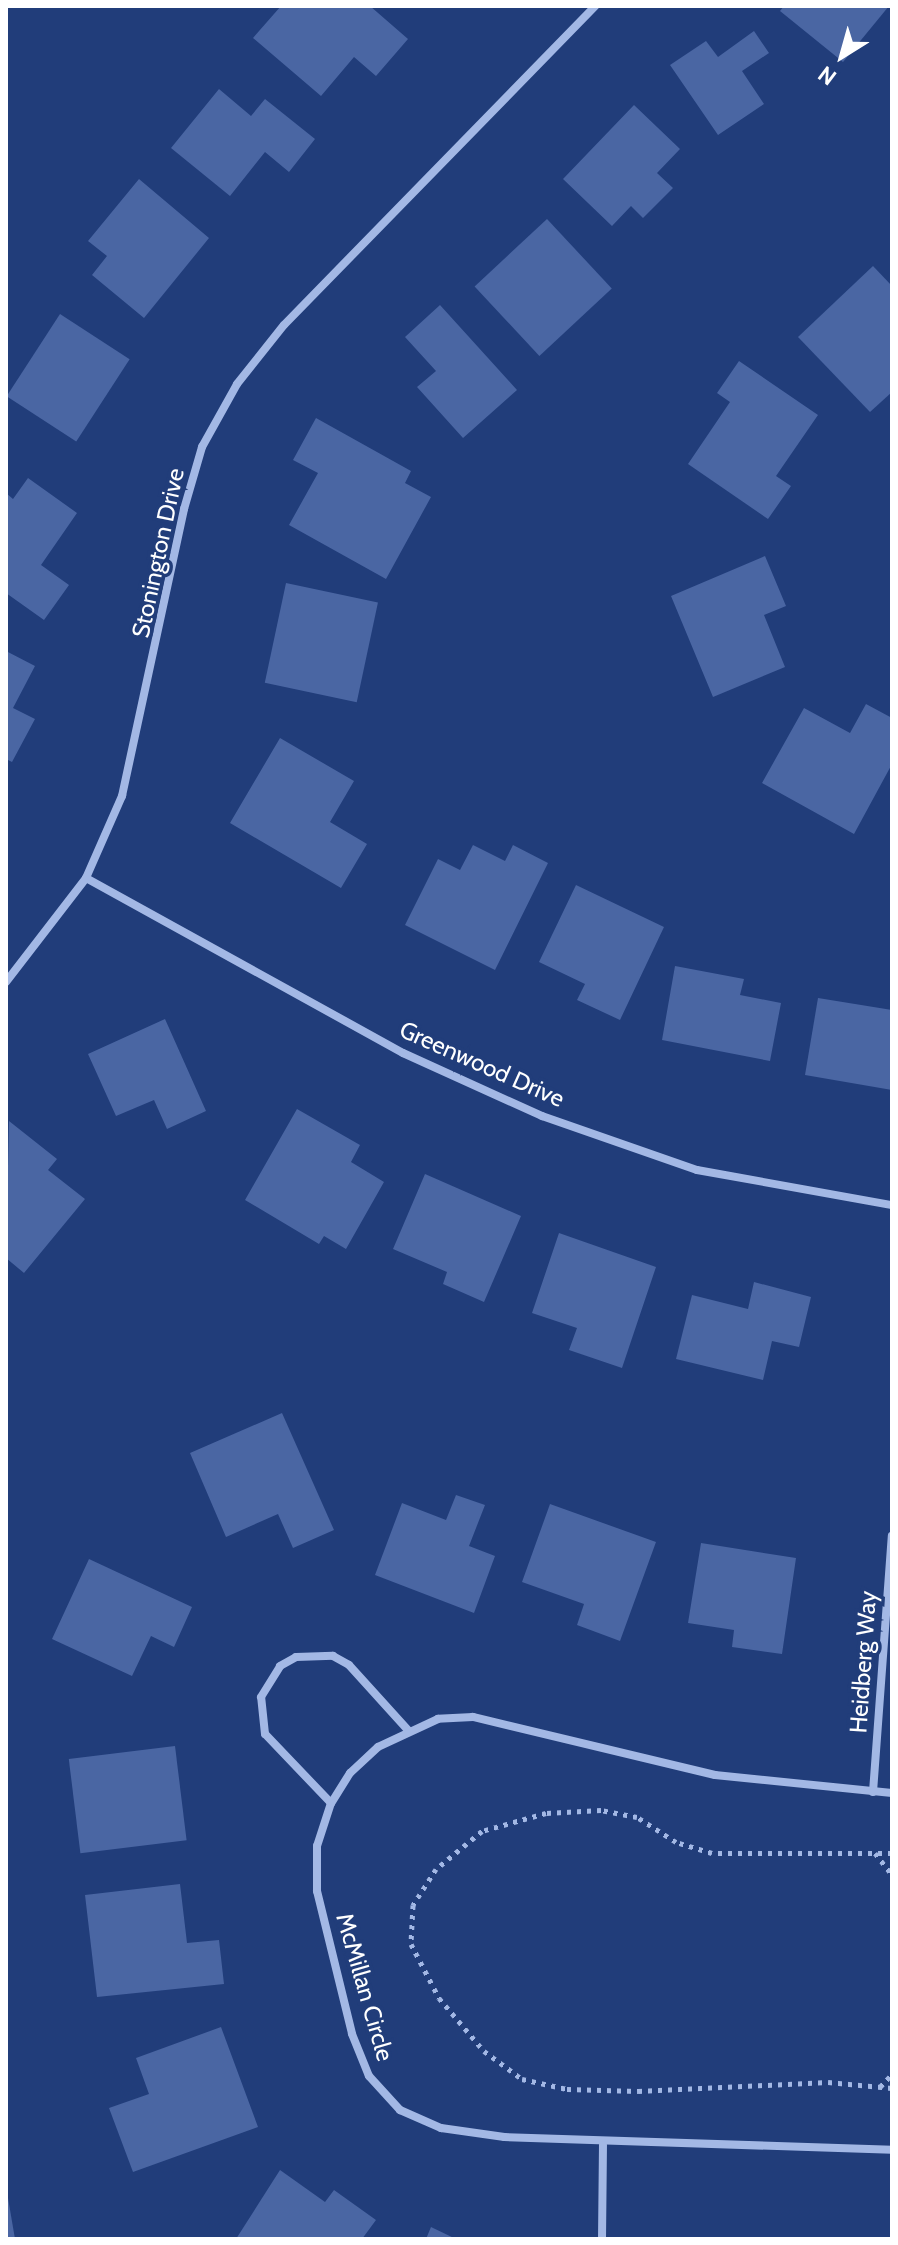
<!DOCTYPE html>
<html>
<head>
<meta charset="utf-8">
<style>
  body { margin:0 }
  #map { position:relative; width:898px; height:2245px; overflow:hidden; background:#213d7a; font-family:Cabin,sans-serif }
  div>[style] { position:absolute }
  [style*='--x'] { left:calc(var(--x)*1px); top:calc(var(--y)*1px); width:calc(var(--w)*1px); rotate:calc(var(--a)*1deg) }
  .building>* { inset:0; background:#4a66a3; transform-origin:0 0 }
  .path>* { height:5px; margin-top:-2.5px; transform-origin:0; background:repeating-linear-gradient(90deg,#a3b8e5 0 4px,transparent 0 10px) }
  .minor>* { height:8px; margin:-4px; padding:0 4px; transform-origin:4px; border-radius:4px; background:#a3b8e5 }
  span { translate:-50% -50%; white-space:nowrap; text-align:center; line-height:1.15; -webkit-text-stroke:7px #213d7a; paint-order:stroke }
  .street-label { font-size:24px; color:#fff }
  .frame { position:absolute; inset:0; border:8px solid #fff; pointer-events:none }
  .north { position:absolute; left:802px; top:16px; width:80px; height:80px; -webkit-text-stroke:6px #213d7a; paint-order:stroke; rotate:217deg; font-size:22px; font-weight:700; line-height:32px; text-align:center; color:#fff }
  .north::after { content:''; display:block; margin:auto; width:28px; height:36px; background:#fff; clip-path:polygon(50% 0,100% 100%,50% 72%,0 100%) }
</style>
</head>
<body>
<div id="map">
  <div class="building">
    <div style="clip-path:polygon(281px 6px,370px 6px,408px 39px,376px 76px,354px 57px,321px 96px,253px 38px)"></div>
    <div style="clip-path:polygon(784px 6px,889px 6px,843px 62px,780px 11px)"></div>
    <div style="clip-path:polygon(754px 31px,769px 53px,742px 71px,764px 104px,718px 135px,670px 65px,706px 41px,718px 57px)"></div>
    <div style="clip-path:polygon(219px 89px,251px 116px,265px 99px,315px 139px,289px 172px,265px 152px,230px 196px,171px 148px)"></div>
    <div style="clip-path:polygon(634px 105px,680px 149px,657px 173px,673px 188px,643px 218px,631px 206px,612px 226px,563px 179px)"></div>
    <div style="clip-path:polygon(139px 179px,209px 238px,144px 318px,92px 275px,107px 256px,88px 241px)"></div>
    <div style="left:547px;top:219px;width:95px;height:99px;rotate:47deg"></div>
    <div style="clip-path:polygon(873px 266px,892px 286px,892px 392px,870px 412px,798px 337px)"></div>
    <div style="clip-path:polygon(440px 305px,517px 390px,463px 438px,417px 387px,436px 371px,405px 337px)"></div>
    <div style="left:60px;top:314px;width:83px;height:98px;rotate:33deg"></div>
    <div style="clip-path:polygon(739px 361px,818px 415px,776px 476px,791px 486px,768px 519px,688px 464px,730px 402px,717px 393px)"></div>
    <div style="clip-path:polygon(316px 418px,411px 471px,405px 483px,431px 497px,386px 579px,289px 525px,318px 473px,293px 460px)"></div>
    <div style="clip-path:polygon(28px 478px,77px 513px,41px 565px,69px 585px,44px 620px,6px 593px,6px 493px,13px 499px)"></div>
    <div style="clip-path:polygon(765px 556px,786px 606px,764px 615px,785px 667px,713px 697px,671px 596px)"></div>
    <div style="left:286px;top:583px;width:94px;height:102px;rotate:12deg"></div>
    <div style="clip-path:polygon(6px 651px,35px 666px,13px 708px,35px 719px,12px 762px,6px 759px)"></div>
    <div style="clip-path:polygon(866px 704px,892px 718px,892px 764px,854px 834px,762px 783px,804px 708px,850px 733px)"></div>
    <div style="clip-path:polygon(280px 738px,354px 781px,330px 822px,367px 844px,341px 888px,230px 823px)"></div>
    <div style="clip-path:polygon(473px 845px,505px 861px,513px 845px,548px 863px,495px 970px,405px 925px,438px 859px,460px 870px)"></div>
    <div style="clip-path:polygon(576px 885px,664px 927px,620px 1020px,577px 1000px,585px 984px,539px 962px)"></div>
    <div style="clip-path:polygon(675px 966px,744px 979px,740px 995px,781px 1003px,770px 1061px,662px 1040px)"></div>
    <div style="clip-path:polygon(818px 998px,892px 1010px,892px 1090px,805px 1075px)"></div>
    <div style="clip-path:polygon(165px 1019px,206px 1111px,167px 1129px,154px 1100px,116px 1116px,88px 1054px)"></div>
    <div style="clip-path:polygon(297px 1109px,360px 1145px,351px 1162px,384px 1182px,346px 1249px,324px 1236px,319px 1244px,245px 1200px)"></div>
    <div style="clip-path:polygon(9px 1121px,57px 1159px,48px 1170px,85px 1199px,24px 1273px,6px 1258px)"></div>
    <div style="clip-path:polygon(425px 1174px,521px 1216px,484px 1302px,443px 1284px,447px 1272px,393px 1249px)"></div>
    <div style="clip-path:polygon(559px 1233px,656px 1267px,622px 1368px,569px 1350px,577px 1328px,532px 1313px)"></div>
    <div style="clip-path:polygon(754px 1282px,811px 1297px,799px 1347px,772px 1341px,763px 1380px,676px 1359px,692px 1295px,748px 1309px)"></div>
    <div style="clip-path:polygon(282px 1413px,334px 1530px,293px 1548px,278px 1514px,226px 1537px,190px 1453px)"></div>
    <div style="clip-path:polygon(456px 1495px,485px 1505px,469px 1546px,495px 1556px,474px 1613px,375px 1575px,402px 1503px,446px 1520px)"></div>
    <div style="clip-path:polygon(550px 1504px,656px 1542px,620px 1641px,577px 1625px,584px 1604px,522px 1582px)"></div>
    <div style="clip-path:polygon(701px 1543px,796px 1558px,782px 1654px,732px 1647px,734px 1630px,688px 1623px)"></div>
    <div style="clip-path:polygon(89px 1559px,192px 1607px,174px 1647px,151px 1636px,132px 1676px,52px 1639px)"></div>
    <div style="left:175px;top:1746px;width:95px;height:107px;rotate:83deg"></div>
    <div style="clip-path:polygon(180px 1884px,187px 1943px,219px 1940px,224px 1984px,97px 1997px,85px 1895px)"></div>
    <div style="clip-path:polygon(221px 2027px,258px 2127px,133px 2172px,109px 2108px,149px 2094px,136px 2058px)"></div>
    <div style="clip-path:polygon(280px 2170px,325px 2202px,334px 2190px,376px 2220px,362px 2239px,236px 2239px)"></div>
    <div style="clip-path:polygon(6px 2198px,8px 2198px,15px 2239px,6px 2239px)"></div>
    <div style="clip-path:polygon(431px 2227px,456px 2239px,426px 2239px)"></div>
  </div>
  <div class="path">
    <div style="--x:875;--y:1853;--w:28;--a:52"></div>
    <div style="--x:892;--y:1853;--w:180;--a:180"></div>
    <div style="--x:712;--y:1853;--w:38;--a:-163"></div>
    <div style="--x:676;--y:1842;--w:46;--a:-147.3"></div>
    <div style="--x:637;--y:1817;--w:37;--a:-169"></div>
    <div style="--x:601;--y:1810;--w:55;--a:176.9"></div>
    <div style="--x:546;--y:1813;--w:66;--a:164.3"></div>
    <div style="--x:482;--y:1831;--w:60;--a:140.4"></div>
    <div style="--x:436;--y:1869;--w:43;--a:122.6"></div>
    <div style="--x:413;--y:1905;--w:39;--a:93"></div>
    <div style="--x:411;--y:1944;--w:61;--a:62.6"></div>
    <div style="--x:439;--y:1998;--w:70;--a:49.7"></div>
    <div style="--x:484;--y:2051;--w:47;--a:36.4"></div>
    <div style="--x:522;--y:2079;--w:46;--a:12.5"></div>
    <div style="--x:567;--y:2089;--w:71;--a:1.6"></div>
    <div style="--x:638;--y:2091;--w:190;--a:-2.7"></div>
    <div style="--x:828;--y:2082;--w:64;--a:5.4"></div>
    <div style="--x:880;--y:2087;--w:18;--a:-47"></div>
  </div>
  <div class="minor">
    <div style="--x:86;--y:878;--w:362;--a:28.9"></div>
    <div style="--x:403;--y:1053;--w:153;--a:24.4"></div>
    <div style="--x:542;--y:1116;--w:164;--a:19.2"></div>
    <div style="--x:697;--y:1170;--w:198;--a:10.2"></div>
    <div style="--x:6;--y:982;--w:131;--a:-52.4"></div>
    <div style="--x:86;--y:878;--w:90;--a:-66.3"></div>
    <div style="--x:122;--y:796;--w:294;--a:-77.8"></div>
    <div style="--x:184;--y:509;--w:65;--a:-73.8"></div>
    <div style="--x:202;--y:447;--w:72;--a:-60.9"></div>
    <div style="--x:237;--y:384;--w:75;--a:-51.5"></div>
    <div style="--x:284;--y:325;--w:446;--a:-45.7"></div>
    <div style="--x:873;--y:1792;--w:257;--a:-85.8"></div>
    <div style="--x:892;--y:1793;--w:178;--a:-174.2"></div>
    <div style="--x:715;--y:1775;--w:249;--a:-166.5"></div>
    <div style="--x:473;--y:1717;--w:35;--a:177"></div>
    <div style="--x:438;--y:1719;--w:66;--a:155"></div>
    <div style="--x:378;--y:1747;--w:38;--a:137"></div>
    <div style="--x:350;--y:1773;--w:36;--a:122"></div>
    <div style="--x:331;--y:1803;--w:45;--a:108"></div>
    <div style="--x:317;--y:1846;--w:45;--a:90"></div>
    <div style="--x:317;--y:1891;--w:147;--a:76.2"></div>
    <div style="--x:352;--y:2034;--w:45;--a:68"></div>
    <div style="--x:369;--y:2076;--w:46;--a:47.6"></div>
    <div style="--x:400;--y:2110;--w:45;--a:23.7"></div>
    <div style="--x:441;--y:2128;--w:64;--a:8.1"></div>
    <div style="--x:504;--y:2137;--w:388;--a:1.9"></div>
    <div style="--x:331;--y:1803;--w:95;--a:-133.7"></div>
    <div style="--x:265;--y:1734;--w:37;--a:-96"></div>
    <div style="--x:261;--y:1697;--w:36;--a:-58"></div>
    <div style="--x:280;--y:1666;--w:18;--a:-29"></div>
    <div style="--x:296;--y:1657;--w:37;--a:-2"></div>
    <div style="--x:333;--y:1656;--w:18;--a:29"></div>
    <div style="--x:349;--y:1665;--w:88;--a:47.8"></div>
    <div style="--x:602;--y:2239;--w:94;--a:-89.4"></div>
  </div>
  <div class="street-label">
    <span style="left:158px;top:553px;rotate:-78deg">Stonington Drive</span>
    <span style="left:482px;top:1064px;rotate:24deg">Greenwood Drive</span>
    <span style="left:863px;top:1662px;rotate:-86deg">Heidberg Way</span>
    <span style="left:365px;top:1987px;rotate:74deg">McMillan Circle</span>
  </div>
  <div class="frame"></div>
  <div class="north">N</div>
</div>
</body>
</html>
